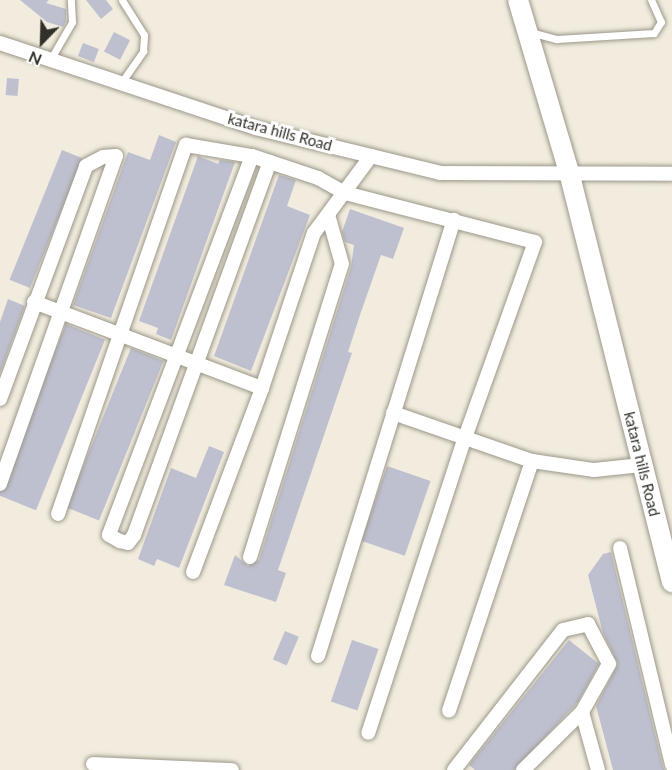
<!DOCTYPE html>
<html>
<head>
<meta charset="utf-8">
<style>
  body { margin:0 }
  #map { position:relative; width:672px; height:770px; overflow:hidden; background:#f1ecdd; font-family:Lato,sans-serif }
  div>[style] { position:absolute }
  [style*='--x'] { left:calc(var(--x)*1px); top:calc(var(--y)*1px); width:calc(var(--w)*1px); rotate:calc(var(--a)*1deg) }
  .building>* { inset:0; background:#bfc0cf; transform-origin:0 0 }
  .roads { filter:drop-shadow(0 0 2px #9b9789) drop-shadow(0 0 2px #9b9789) }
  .lane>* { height:7px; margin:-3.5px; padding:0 3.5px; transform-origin:3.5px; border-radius:3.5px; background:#fff }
  .street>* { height:14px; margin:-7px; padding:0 7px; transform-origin:7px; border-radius:7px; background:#fff }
  .secondary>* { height:20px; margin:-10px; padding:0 10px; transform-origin:10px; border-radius:10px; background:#fff }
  span { translate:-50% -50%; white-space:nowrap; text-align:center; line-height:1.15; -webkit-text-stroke:6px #fff; paint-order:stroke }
  .street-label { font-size:15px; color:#32302a }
  .north { position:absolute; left:12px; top:12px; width:60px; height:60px; -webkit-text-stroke:4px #fff; paint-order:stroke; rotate:203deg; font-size:16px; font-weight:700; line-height:24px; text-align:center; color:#32302a }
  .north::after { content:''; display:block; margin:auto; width:21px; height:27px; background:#32302a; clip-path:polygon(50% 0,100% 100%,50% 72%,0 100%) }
</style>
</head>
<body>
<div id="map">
  <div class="building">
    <div style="clip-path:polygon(20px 0,49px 0,46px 3px,66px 9px,66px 21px,63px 27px,47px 22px)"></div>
    <div style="clip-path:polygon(86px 0,106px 0,113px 9px,101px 19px)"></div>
    <div style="left:114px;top:32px;width:18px;height:22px;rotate:27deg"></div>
    <div style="left:83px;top:43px;width:17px;height:14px;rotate:21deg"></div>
    <div style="left:7px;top:78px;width:12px;height:17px;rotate:5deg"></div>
    <div style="clip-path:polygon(159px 135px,176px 142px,111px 318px,73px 305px,128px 152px,150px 160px)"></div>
    <div style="left:62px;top:150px;width:22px;height:140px;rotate:22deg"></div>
    <div style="clip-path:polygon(198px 156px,218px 164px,220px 160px,235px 162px,171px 340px,156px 334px,158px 328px,139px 321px)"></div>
    <div style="clip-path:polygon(279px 175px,296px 180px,287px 206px,310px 215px,251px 371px,214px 356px)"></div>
    <div style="clip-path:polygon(350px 209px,404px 228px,393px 259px,381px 255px,361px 312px,348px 352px,352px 353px,278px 570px,286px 573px,276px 602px,224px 585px,235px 555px,248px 566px,259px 560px,351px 267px,354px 245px,345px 242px,342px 232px)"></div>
    <div style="clip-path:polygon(8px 299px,25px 306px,0 373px,0 322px)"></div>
    <div style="left:66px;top:324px;width:42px;height:184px;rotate:22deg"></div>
    <div style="left:131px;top:348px;width:35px;height:172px;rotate:22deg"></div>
    <div style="clip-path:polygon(209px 446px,224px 452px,179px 568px,157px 559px,154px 566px,138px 559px,171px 468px,196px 478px)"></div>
    <div style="left:387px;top:466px;width:46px;height:79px;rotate:19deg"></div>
    <div style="clip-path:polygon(611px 552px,663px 767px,665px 770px,613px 770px,596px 706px,618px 664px,603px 633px,588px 575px,603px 554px)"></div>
    <div style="left:285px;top:631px;width:15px;height:31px;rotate:23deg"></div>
    <div style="left:352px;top:640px;width:28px;height:65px;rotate:19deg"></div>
    <div style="clip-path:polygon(569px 640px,599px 664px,578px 702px,514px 770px,475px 770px,469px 765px)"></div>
  </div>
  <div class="roads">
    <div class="lane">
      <div style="--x:530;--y:32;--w:28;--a:15"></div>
      <div style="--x:557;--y:39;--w:97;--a:-3.5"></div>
      <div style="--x:654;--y:33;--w:13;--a:-58"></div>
      <div style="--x:661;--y:22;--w:24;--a:-114"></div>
      <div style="--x:50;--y:60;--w:44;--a:-59.9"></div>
      <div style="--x:72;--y:22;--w:22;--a:-93"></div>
      <div style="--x:121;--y:83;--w:39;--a:-55"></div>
      <div style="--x:143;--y:51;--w:16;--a:-86"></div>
      <div style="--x:144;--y:35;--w:41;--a:-122.2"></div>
    </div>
    <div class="street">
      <div style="--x:0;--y:43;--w:270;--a:18.4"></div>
      <div style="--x:256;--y:128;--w:189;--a:13.7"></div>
      <div style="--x:440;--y:173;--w:232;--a:0.2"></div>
      <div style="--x:252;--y:156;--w:405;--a:110.7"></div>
      <div style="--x:109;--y:535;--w:13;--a:29"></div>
      <div style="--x:120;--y:541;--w:8;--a:14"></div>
      <div style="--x:128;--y:543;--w:10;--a:-53"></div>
      <div style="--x:134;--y:535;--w:397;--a:-70"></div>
      <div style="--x:34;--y:302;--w:244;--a:20.7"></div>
      <div style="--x:0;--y:399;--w:248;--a:-69.7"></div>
      <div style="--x:86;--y:166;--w:19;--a:-28"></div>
      <div style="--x:103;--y:157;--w:13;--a:-4"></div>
      <div style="--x:116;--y:156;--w:348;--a:109.5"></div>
      <div style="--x:393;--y:413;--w:147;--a:19.1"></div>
      <div style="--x:532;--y:461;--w:263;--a:108.4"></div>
      <div style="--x:532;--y:461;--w:63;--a:8.3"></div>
      <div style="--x:594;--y:470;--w:48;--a:-5.9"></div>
      <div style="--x:58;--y:514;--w:391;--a:-70.9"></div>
      <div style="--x:186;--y:145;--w:67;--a:9.5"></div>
      <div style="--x:252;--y:156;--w:70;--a:18.4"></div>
      <div style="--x:318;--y:178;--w:31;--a:29"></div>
      <div style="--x:345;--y:193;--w:196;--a:14.5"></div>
      <div style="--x:535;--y:242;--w:210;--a:109.7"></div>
      <div style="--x:464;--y:440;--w:308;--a:108.1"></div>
      <div style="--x:620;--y:548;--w:223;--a:76.5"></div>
      <div style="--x:250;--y:557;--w:307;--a:-72.6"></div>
      <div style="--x:342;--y:264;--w:51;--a:-105.9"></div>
      <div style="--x:193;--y:572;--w:197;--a:-69.4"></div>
      <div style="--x:262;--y:388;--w:163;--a:-71.5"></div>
      <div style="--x:314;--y:233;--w:96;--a:-53.5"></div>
      <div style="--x:318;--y:656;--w:457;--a:-72.7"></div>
      <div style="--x:93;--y:764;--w:139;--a:2.5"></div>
      <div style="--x:454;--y:770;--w:177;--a:-52.1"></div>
      <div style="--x:563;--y:630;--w:26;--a:-13"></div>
      <div style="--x:588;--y:624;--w:45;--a:62.3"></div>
      <div style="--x:609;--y:664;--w:55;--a:119.4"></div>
      <div style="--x:523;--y:770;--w:83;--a:-44.5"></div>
      <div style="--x:582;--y:712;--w:60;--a:74.6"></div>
    </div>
    <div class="secondary">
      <div style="--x:518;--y:0;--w:179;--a:73.5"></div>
      <div style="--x:569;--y:172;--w:423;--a:75.9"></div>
    </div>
  </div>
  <div class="street-label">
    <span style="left:280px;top:132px;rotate:15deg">katara hills Road</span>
    <span style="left:642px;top:464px;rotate:76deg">katara hills Road</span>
  </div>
  <div class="north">N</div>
</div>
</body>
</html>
